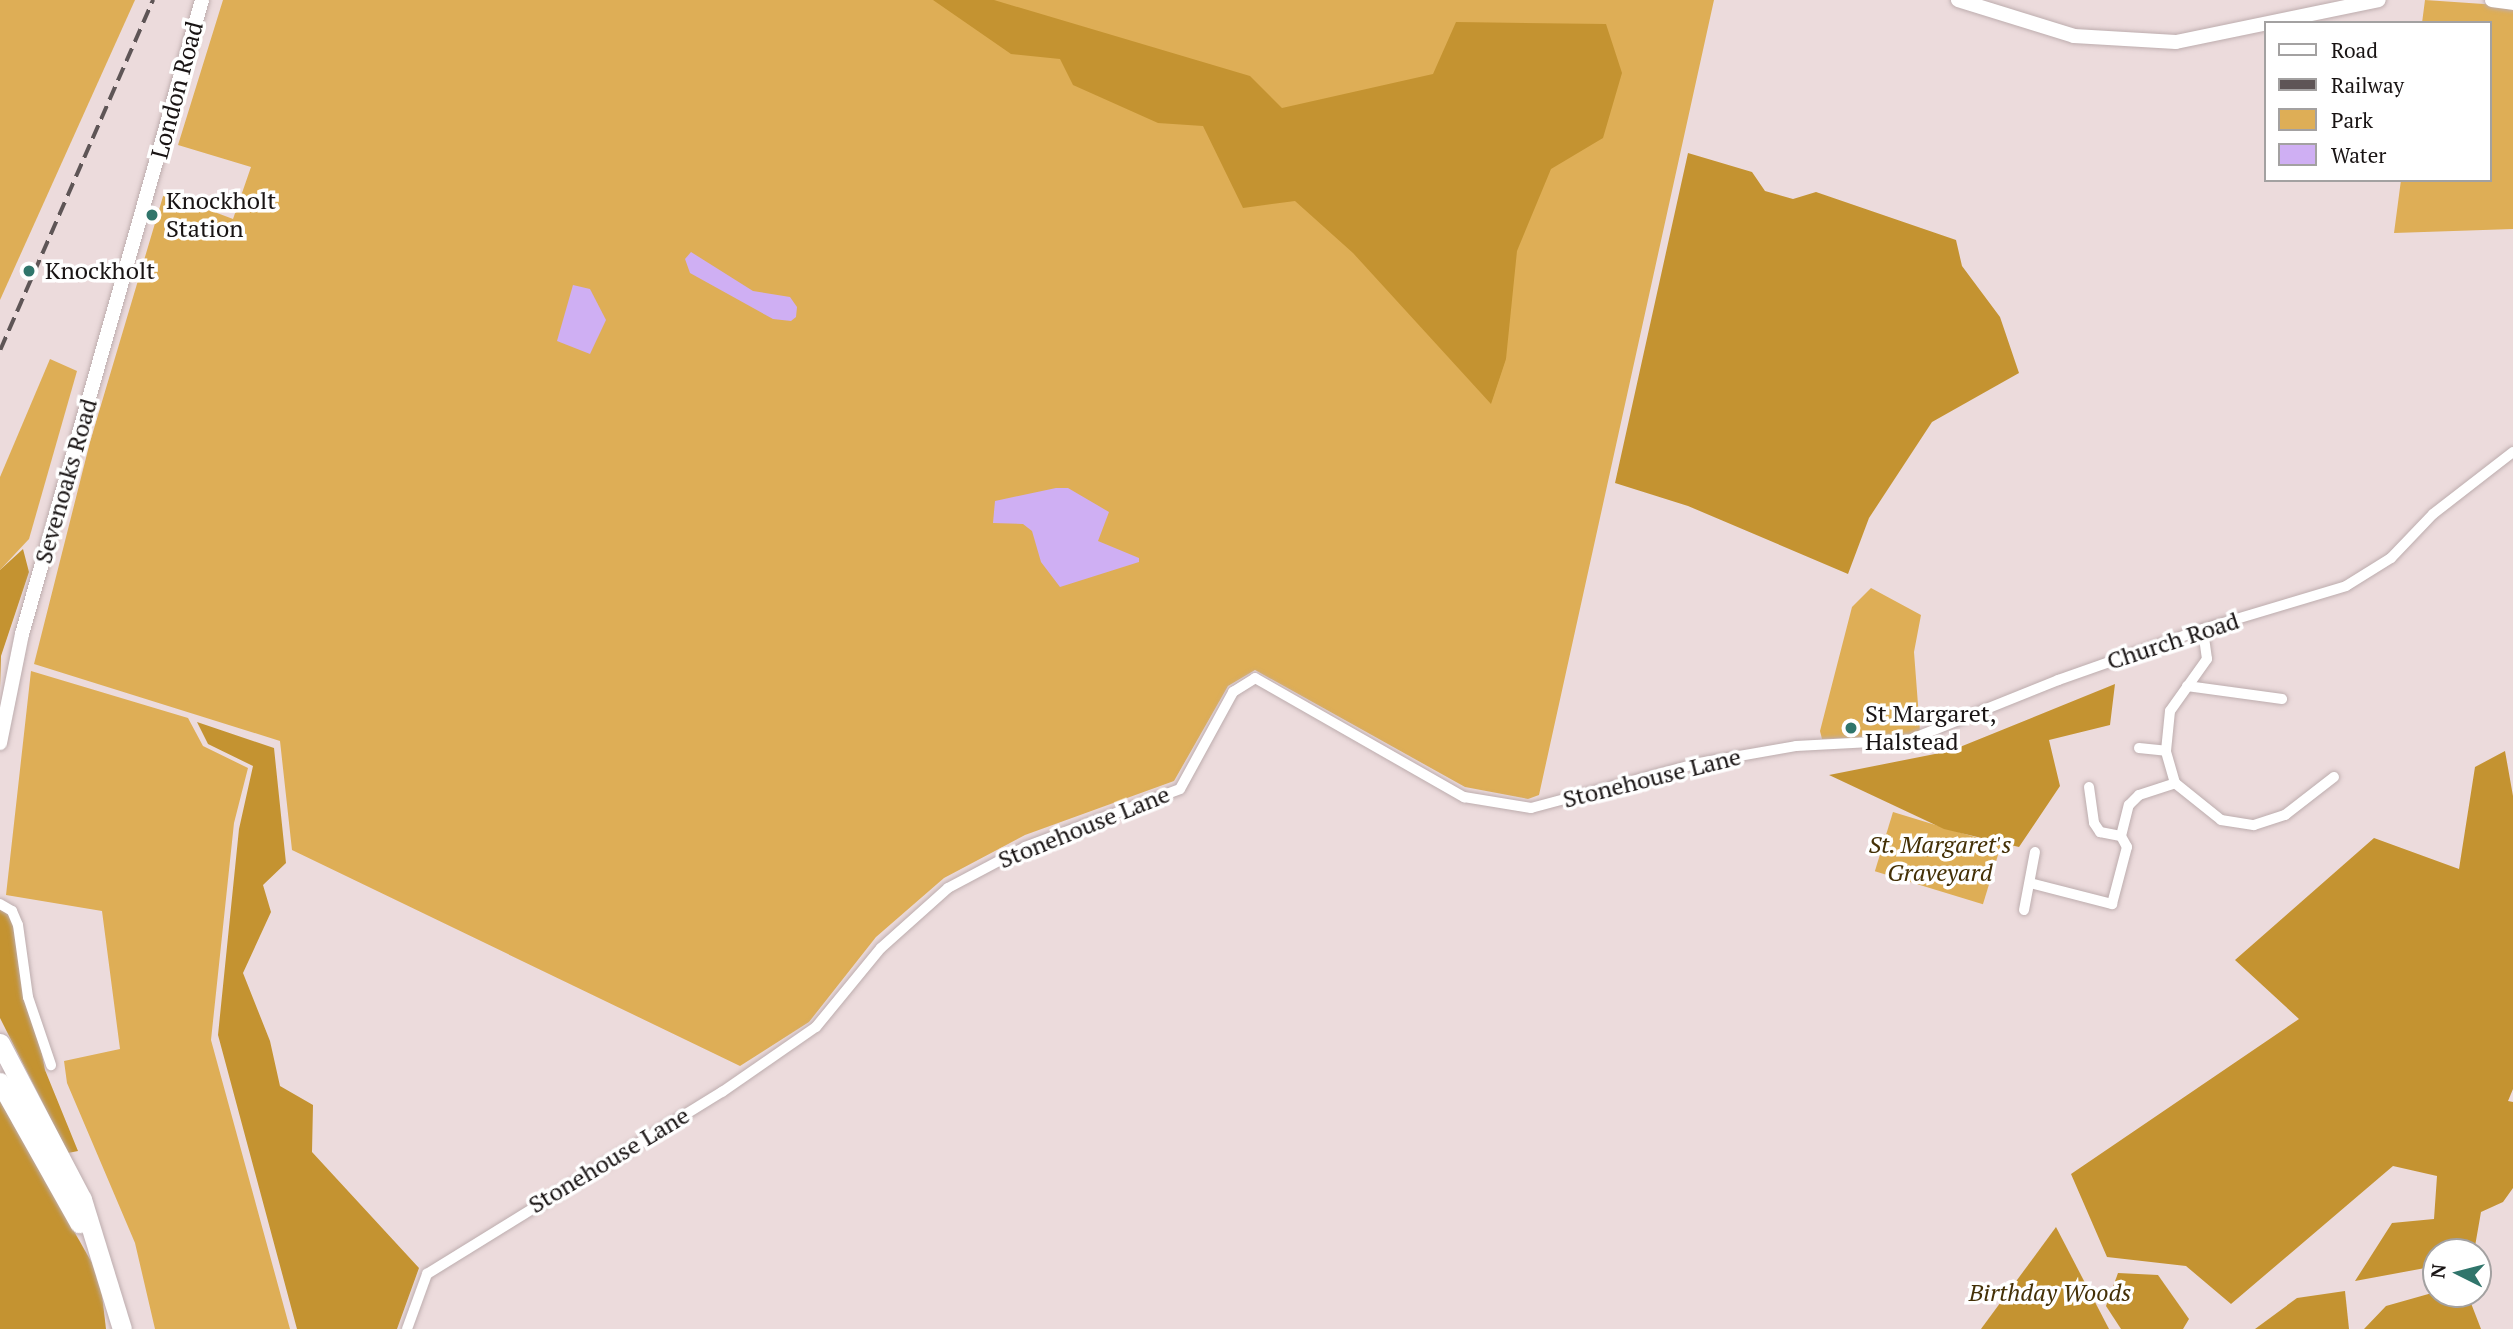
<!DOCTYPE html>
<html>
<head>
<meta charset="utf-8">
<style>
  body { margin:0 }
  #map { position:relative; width:2513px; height:1329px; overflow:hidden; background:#ecdbdc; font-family:"PT Serif",serif }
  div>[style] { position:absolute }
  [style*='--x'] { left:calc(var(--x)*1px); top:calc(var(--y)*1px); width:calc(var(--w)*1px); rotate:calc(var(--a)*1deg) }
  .green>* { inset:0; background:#deae56; transform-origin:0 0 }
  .forest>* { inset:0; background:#c49331 }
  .water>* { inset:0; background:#cfaff3 }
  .roads { filter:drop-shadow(0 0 2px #bdadae) drop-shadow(0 0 2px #bdadae) }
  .street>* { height:10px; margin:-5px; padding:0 5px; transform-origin:5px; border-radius:5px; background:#fff }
  .secondary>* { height:14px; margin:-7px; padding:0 7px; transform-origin:7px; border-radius:7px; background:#fff }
  .highway>* { height:19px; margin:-9.5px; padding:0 9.5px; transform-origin:9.5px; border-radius:9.5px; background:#fff }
  .rail>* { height:3.5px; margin-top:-1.75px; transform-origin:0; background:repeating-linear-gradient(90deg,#5e5556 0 14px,transparent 0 21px) }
  .dots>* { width:19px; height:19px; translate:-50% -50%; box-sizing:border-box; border:4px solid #fff; border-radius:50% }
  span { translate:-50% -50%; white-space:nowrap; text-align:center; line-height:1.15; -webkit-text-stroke:7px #fff; paint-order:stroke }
  .street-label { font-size:24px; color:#191414 }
  .poi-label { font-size:24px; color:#191414 }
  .left { translate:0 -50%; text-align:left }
  .park-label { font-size:24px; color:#443006; font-style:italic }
  .legend { position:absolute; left:2264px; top:21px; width:228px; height:161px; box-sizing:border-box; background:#fff; border:2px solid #a3a1a1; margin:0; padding:9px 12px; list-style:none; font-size:21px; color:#191414 }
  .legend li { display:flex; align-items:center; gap:14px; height:35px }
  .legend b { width:35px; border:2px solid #a3a1a1 }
  .north { position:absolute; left:2422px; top:1238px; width:70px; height:70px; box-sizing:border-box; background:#fff; border:2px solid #a3a1a1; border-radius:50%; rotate:276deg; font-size:19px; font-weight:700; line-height:28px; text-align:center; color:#191414 }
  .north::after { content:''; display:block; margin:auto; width:24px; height:32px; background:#30756b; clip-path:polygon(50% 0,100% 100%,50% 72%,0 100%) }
</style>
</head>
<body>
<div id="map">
  <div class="green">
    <div style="clip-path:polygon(0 0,135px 0,0 300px)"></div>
    <div style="clip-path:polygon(223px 0,1714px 0,1539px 795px,1528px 799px,1465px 787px,1255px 670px,1228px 686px,1174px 781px,1025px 835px,944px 878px,876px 937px,809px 1022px,740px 1066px,292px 850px,280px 741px,34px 664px,90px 442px,164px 193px,233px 219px,251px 167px,178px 145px)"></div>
    <div style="clip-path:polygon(2425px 0,2513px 6px,2513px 229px,2394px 233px,2401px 180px,2490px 180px,2490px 23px,2422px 23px)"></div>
    <div style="clip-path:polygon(50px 359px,77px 371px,29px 539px,0 570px,0 477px)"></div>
    <div style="clip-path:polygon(1871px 588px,1921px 615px,1914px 652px,1920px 731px,1907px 736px,1822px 739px,1820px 731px,1852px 607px)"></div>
    <div style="clip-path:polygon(31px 671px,188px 718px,203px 746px,248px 768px,234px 823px,211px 1040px,290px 1329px,155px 1329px,135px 1243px,67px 1083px,64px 1061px,120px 1049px,102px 911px,6px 895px)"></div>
    <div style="left:1893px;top:812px;width:113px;height:62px;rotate:17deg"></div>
  </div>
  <div class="forest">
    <div style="clip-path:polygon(933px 0,994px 0,1250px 76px,1282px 108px,1433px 74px,1456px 22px,1606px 24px,1622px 73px,1603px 138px,1551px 169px,1517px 251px,1506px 359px,1491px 404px,1353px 253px,1295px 201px,1243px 208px,1203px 126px,1158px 123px,1073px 85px,1060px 59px,1011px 54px)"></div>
    <div style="clip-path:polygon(1688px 153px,1752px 172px,1765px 191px,1793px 199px,1816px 192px,1956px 240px,1962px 266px,2000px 317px,2019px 373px,1932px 422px,1869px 518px,1848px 574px,1688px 506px,1615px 483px)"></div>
    <div style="clip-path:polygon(23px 549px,29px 572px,1px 656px,0 688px,0 570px)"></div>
    <div style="clip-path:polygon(2115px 684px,2110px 725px,2049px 740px,2060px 786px,2019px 847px,1944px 829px,1829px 775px,1950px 751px)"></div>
    <div style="clip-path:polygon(197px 722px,274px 748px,286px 863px,263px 885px,271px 912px,243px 973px,270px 1041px,280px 1086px,313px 1105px,312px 1152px,419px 1268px,397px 1329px,297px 1329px,218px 1035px,239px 829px,253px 766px,208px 744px)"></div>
    <div style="clip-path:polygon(2505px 751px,2513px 796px,2513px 1089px,2508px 1101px,2513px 1102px,2513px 1188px,2503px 1202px,2481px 1212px,2474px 1252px,2436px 1252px,2436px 1266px,2355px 1281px,2392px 1223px,2434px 1219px,2437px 1176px,2393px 1166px,2231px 1304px,2186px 1266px,2107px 1257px,2071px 1174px,2299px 1019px,2235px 960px,2374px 838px,2459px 869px,2475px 767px)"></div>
    <div style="clip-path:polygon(0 903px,14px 907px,45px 1070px,78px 1151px,68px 1153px,0 1018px)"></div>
    <div style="clip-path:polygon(0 1101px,100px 1277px,106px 1329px,0 1329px)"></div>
    <div style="clip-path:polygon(2056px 1227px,2109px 1329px,1981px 1329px)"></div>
    <div style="clip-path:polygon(2118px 1273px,2158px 1275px,2189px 1319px,2183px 1329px,2121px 1329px,2106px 1306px)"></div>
    <div style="clip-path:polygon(2345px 1291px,2349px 1329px,2255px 1329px,2297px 1298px)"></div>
    <div style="clip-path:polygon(2432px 1293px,2448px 1299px,2469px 1298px,2481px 1329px,2364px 1329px,2386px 1306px)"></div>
  </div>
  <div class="water">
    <div style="clip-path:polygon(691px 252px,753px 291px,790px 297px,797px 307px,796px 317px,791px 321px,773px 319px,690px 273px,685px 259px)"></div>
    <div style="clip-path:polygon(573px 285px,590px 289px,606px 320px,590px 354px,557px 341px)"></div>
    <div style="clip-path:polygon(1056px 488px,1068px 488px,1109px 512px,1098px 541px,1139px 558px,1139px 562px,1060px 587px,1041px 562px,1032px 531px,1023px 524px,993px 523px,995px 501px)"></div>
  </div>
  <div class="roads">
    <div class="street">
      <div style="--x:2187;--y:686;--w:96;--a:7.8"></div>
      <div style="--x:2139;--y:748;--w:27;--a:6"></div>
      <div style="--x:2175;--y:783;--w:59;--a:38.8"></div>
      <div style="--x:2221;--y:820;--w:33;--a:9"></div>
      <div style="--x:2254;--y:825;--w:33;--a:-18"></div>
      <div style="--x:2285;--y:815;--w:62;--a:-37.8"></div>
      <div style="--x:2089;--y:787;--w:36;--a:82"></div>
      <div style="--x:2094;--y:823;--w:11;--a:56"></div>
      <div style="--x:2100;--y:832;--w:21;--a:11"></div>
      <div style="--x:2030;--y:883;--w:85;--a:14.4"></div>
      <div style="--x:2112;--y:904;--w:59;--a:-75.3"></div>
      <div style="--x:2127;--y:847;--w:13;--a:-119"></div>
      <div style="--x:2121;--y:836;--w:32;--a:-76"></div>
      <div style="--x:2129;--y:805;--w:14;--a:-45"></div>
      <div style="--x:2139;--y:795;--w:38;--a:-18"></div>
      <div style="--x:2175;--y:783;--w:33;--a:-106"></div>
      <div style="--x:2166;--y:751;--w:40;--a:-84.3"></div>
      <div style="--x:2170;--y:711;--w:64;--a:-54.6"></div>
      <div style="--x:2207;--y:659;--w:30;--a:-98"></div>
      <div style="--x:0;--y:904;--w:14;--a:30"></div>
      <div style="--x:12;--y:911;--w:15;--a:67"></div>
      <div style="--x:18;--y:925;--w:73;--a:82.1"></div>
      <div style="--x:28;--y:997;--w:72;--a:71.3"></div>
      <div style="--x:2024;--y:910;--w:59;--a:-79.3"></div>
      <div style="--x:407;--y:1329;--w:59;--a:-70"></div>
      <div style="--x:427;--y:1274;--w:347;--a:-31.7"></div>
      <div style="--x:722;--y:1092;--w:114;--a:-34.7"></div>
      <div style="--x:816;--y:1027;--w:102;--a:-50.6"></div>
      <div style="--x:881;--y:948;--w:90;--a:-41.8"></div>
      <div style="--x:948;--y:888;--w:87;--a:-28"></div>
      <div style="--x:1025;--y:847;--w:165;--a:-20.5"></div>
      <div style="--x:1180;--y:789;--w:111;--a:-61.3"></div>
      <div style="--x:1233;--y:692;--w:26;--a:-32"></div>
      <div style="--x:1255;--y:678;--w:241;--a:29.7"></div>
      <div style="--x:1464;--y:797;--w:68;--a:9.3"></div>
      <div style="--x:1531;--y:808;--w:174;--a:-15"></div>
      <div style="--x:1699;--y:763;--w:98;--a:-9.9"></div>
      <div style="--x:1796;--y:746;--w:113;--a:-3"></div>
      <div style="--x:1909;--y:740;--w:161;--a:-21.9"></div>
      <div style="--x:2058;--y:680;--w:154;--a:-19.4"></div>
      <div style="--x:2203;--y:629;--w:149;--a:-16.7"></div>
      <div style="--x:2346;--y:586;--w:53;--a:-31.9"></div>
      <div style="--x:2391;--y:558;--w:61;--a:-46.3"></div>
      <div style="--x:2433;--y:514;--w:101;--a:-37.8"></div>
    </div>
    <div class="secondary">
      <div style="--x:1958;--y:0;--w:121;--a:17.2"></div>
      <div style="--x:2074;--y:36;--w:102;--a:3.4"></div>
      <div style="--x:2176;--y:42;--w:207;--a:-11.7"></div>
      <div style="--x:2492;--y:0;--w:21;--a:8"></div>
      <div style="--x:0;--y:743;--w:111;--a:-78.6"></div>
      <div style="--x:22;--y:634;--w:659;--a:-74.15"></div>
    </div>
    <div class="highway">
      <div style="--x:0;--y:1043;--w:176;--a:62.3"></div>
      <div style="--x:82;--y:1199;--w:136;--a:72.9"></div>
      <div style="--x:0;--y:1082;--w:162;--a:60.7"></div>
    </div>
  </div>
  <div class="rail">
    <div style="--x:0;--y:350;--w:382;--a:-66.4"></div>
  </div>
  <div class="dots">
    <div style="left:152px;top:215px;background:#30756b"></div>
    <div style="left:29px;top:271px;background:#30756b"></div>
    <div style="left:1851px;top:728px;background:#30756b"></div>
  </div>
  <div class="street-label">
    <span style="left:177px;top:90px;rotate:-75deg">London Road</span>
    <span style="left:66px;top:481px;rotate:-74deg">Sevenoaks Road</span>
    <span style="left:2173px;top:641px;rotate:-18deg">Church Road</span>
    <span style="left:1652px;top:778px;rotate:-14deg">Stonehouse Lane</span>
    <span style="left:1084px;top:827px;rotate:-22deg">Stonehouse Lane</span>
    <span style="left:609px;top:1160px;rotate:-31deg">Stonehouse Lane</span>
  </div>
  <div class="poi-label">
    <span class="left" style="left:166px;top:215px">Knockholt<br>Station</span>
    <span class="left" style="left:45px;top:271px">Knockholt</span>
    <span class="left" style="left:1865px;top:728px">St Margaret,<br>Halstead</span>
  </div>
  <div class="park-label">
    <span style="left:1940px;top:859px">St. Margaret's<br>Graveyard</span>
    <span style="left:2050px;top:1293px">Birthday Woods</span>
  </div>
  <ul class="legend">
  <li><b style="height:9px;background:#fff"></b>Road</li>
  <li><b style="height:9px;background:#5e5556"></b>Railway</li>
  <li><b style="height:19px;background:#deae56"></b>Park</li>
  <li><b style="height:19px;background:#cfaff3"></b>Water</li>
  </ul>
  <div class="north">N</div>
</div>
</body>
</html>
